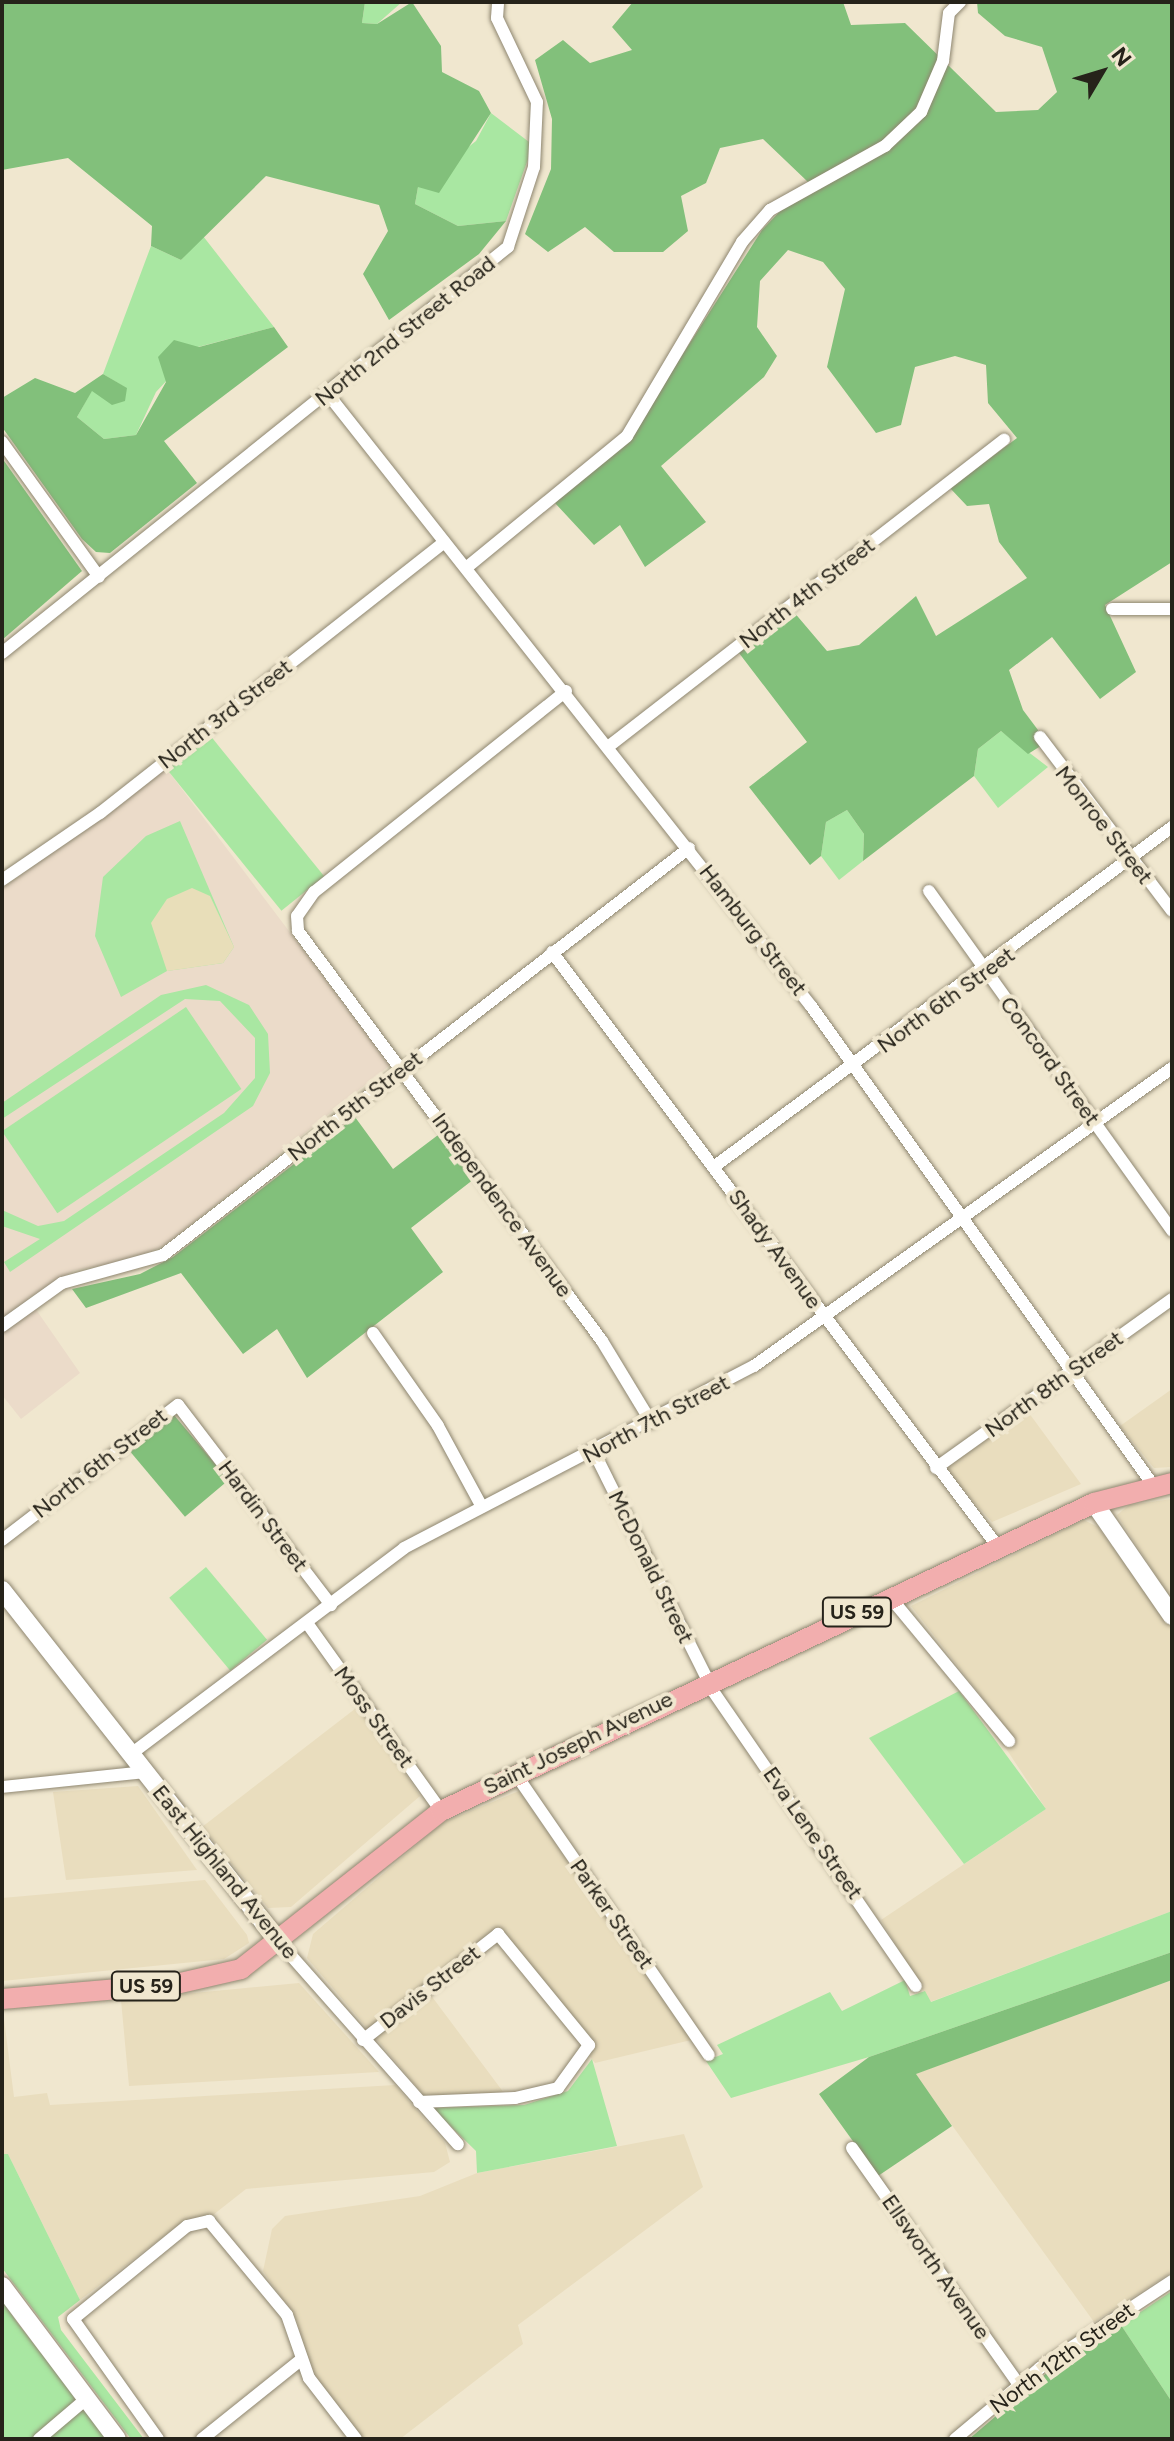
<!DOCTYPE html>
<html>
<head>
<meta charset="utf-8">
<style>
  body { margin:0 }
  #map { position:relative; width:1174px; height:2441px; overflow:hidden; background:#f0e7cf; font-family:Figtree,sans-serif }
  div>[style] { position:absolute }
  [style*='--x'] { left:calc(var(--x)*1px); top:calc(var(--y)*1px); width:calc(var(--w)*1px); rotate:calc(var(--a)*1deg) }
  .built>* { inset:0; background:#e9ddbe }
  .education>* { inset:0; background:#ebdbc9 }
  .green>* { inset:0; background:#a9e7a2; transform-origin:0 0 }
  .forest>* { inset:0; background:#82c07b; transform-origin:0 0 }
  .sand>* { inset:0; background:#e8deb9 }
  .roads { filter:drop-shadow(0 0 2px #8e8670) drop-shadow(0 0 2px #8e8670) }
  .street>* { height:12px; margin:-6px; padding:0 6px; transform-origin:6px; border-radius:6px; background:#fff }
  .secondary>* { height:18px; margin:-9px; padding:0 9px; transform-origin:9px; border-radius:9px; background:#fff }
  .primary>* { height:20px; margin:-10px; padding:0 10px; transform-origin:10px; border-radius:10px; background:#f2aeae }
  span { translate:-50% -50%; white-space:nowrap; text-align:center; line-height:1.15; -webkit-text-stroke:8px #f0e7cf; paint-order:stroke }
  .shield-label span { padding:2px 6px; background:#f0e7cf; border:2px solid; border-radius:6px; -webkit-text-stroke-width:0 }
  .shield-label { font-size:20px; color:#26231a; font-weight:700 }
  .street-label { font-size:22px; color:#26231a }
  .frame { position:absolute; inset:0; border:4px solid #26231a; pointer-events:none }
  .north { position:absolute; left:1062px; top:32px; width:80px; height:80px; -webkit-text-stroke:6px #f0e7cf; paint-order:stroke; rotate:52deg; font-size:22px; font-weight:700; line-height:32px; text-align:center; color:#26231a }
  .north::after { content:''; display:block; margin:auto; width:28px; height:36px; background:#26231a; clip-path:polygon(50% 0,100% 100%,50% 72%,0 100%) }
</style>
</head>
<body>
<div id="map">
  <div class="built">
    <div style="clip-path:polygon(1172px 1389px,1172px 1467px,1154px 1468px,1120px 1426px)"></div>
    <div style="clip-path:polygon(1026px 1409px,1081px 1484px,992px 1522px,950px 1475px,949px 1463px)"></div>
    <div style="clip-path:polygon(1172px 1499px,1172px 1600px,1117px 1515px,1129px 1505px)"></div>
    <div style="clip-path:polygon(1084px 1520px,1098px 1527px,1172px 1629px,1172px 1911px,930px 2002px,881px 1920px,1046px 1809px,1001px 1741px,1010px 1733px,911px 1606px)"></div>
    <div style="clip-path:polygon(360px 1705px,420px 1796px,291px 1907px,268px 1908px,202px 1827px)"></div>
    <div style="clip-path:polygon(138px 1786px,197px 1870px,66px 1880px,53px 1792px)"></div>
    <div style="clip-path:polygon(519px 1791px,691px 2040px,595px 2063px,491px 1934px,368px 2029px,307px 1958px,313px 1934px,442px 1823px)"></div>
    <div style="clip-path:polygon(205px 1880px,247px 1935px,249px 1943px,224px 1959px,2px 1981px,2px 1898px)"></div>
    <div style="clip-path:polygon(1172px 1980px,1172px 2272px,1094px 2322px,915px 2074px)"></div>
    <div style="clip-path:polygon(299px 1983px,379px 2072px,129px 2086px,121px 2000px)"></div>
    <div style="clip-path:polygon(430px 1994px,504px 2093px,426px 2098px,375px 2037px)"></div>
    <div style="clip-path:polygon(3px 2011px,14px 2097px,47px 2093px,50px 2105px,395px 2085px,445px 2143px,450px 2162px,434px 2172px,246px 2189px,213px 2215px,185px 2220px,80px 2300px,8px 2154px,2px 2154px)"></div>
    <div style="clip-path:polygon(684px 2134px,703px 2187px,518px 2325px,523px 2344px,400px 2439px,362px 2439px,311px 2373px,297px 2321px,263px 2271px,272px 2229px,285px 2216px,420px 2196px,477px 2173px)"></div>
  </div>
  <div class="education">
    <div style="clip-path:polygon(166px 768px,390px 1065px,165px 1245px,134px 1260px,75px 1270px,28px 1298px,80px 1373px,21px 1419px,2px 1395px,2px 889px)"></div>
  </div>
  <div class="green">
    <div style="clip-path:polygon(365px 2px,402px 2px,377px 24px,362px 23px)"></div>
    <div style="clip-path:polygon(491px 113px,533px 145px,506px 221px,458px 226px,415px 204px,418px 187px,476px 141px)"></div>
    <div style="clip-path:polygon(203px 236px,274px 327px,198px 347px,156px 392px,136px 435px,104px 439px,77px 417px,92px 390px,126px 388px,103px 374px,151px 246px,181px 260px)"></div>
    <div style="clip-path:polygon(1001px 731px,1048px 767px,998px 808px,974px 776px,978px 749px)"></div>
    <div style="left:209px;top:734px;width:183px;height:55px;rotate:51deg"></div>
    <div style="clip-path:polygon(847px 810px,864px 834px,863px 861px,839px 880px,821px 856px,826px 822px)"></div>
    <div style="clip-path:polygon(180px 821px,234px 947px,223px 963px,167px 971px,121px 997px,95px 936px,103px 877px,146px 836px)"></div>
    <div style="clip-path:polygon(206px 985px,249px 1005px,268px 1034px,270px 1073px,253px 1106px,10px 1272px,4px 1262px,40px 1239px,2px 1226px,2px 1210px,38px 1226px,64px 1221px,224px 1113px,255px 1078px,255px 1038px,220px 1001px,185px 999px,2px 1119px,2px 1103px,161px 995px)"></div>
    <div style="left:186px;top:1007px;width:99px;height:222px;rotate:56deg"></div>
    <div style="left:206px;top:1567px;width:95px;height:48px;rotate:50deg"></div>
    <div style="clip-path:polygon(959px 1691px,1046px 1809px,964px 1864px,869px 1738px)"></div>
    <div style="clip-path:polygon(1172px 1911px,1172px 1952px,869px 2057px,731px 2098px,706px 2061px,723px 2054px,717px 2045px,830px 1992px,842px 2011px,905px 1980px,910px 1996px,925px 1991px,931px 2002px)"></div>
    <div style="clip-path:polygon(592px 2059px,617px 2146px,477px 2173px,476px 2151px,432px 2108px,524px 2105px,568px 2091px)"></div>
    <div style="clip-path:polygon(2px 2154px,8px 2154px,80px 2300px,58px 2317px,61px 2330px,144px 2439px,131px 2439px,2px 2268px)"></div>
    <div style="clip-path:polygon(1172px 2291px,1172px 2402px,1121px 2325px)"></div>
    <div style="clip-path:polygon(2px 2300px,16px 2321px,108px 2439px,2px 2439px)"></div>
  </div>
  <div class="forest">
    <div style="clip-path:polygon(2px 2px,365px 2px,362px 23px,377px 24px,412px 2px,441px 46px,442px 72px,479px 91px,491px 113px,439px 193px,418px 187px,415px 204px,458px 226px,506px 221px,479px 254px,389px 320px,363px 274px,388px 231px,379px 205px,266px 176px,181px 260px,151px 246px,152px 226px,68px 158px,2px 170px)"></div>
    <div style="clip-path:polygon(633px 2px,843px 2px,851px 25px,905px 23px,996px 112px,1038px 110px,1057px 92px,1042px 47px,1005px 36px,978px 13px,977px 2px,1172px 2px,1172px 562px,1105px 605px,1136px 672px,1100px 699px,1052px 637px,1009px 670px,1023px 710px,1047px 742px,1028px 754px,1001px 731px,978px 749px,974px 776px,863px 861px,864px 834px,847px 810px,826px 822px,821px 856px,810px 865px,749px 787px,807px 742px,739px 653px,793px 611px,827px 651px,859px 645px,916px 596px,936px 636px,1027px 578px,999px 542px,989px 504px,967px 506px,950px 488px,1017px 438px,988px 403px,986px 365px,955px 356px,915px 367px,901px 425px,876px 433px,827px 367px,845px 289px,823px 262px,788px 250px,760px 281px,757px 327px,777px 356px,764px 377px,661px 466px,706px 522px,645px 567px,620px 525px,594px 545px,555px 503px,644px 415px,762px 230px,808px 182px,763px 139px,720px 148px,706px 183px,681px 196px,688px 231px,663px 252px,614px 252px,585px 227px,548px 252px,525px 234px,551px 169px,552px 119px,535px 60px,563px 40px,590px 63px,632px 50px,612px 27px)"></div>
    <div style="clip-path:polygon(274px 327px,288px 347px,164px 441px,197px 483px,110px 553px,96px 552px,82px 539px,2px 427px,2px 398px,35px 378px,75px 393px,103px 374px,127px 388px,125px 401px,112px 405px,92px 391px,77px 417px,104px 439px,136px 435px,166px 382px,158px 357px,174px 340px,199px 347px)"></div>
    <div style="clip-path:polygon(2px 458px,82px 571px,2px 640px)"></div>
    <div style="clip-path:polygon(355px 1117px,393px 1169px,442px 1132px,474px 1179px,411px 1228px,443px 1272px,307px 1378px,277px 1329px,243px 1354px,181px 1273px,86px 1308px,72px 1289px,140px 1274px,173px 1257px)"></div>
    <div style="left:174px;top:1415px;width:85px;height:57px;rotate:50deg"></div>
    <div style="clip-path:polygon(1172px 1952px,1172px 1980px,916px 2074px,952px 2126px,878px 2176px,819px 2094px,869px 2057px)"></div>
    <div style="clip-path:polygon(1121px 2325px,1172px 2402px,1172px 2439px,969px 2439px,1049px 2371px)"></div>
  </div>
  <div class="sand">
    <div style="clip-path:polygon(192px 888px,210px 896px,234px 947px,223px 963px,167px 971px,151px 923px,167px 899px)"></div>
  </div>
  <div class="roads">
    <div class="street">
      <div style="--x:327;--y:393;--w:781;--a:51.71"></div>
      <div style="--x:811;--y:1006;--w:589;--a:54.47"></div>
      <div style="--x:2;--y:442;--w:166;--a:54.3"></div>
      <div style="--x:466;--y:568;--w:208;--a:-39.3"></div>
      <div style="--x:627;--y:436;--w:226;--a:-59.3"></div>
      <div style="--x:742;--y:242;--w:43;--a:-48.8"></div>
      <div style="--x:770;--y:210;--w:132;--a:-29.1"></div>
      <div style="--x:885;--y:146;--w:50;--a:-43.4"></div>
      <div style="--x:921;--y:112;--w:56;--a:-66.7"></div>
      <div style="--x:943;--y:61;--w:48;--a:-82.9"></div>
      <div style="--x:949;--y:13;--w:16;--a:-45"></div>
      <div style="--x:1112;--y:609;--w:60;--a:0"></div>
      <div style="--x:2;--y:653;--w:649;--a:-38.74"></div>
      <div style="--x:508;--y:247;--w:84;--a:-72"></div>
      <div style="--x:534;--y:167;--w:65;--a:-87.4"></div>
      <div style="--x:537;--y:102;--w:93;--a:-115.5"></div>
      <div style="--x:497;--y:18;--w:16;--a:-86"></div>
      <div style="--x:566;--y:691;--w:322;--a:141.4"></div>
      <div style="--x:314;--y:892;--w:29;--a:125"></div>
      <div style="--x:297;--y:916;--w:15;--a:86"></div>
      <div style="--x:298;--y:931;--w:510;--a:53.44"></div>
      <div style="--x:602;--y:1341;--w:95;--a:58.8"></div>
      <div style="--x:1040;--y:737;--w:218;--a:52.8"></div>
      <div style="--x:609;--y:746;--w:500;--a:-37.8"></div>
      <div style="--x:2;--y:880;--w:119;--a:-34.4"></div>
      <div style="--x:100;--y:813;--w:438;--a:-38.2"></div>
      <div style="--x:929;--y:891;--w:418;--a:54.4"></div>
      <div style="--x:552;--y:952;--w:744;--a:53.15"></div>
      <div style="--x:715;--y:1166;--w:569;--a:-36.57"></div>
      <div style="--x:2;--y:1326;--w:74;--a:-35.6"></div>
      <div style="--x:62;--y:1283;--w:105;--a:-15.5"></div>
      <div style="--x:163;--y:1255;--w:665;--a:-37.73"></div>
      <div style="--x:373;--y:1333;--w:113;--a:55"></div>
      <div style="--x:438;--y:1426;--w:92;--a:61.5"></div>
      <div style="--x:595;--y:1454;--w:265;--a:63.5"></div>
      <div style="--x:713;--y:1691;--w:358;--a:55.5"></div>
      <div style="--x:936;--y:1468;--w:290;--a:-35.6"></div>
      <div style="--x:2;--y:1540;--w:222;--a:-37.5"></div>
      <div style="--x:178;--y:1405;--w:252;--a:52.6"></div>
      <div style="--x:890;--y:1597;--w:187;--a:50.4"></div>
      <div style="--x:307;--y:1623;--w:231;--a:54.5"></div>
      <div style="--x:131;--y:1754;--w:342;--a:-37"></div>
      <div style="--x:404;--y:1548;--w:394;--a:-27.5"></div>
      <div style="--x:754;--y:1366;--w:513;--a:-35.49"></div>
      <div style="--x:515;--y:1773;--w:342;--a:55.5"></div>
      <div style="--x:2;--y:1787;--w:143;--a:-6"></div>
      <div style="--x:279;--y:1942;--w:270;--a:48.5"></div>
      <div style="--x:363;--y:2040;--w:172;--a:-38.1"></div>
      <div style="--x:498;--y:1934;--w:144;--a:50.7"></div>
      <div style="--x:589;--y:2045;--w:53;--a:125.8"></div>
      <div style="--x:558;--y:2088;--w:44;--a:166.9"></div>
      <div style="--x:515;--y:2098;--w:96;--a:177.6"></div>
      <div style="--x:852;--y:2148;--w:290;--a:54.8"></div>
      <div style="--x:39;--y:2439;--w:60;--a:-40.3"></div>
      <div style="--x:158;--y:2439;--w:147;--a:-125.3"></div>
      <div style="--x:73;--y:2319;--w:147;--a:-39.2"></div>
      <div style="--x:187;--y:2226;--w:23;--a:-13"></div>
      <div style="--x:209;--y:2221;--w:122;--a:50.3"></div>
      <div style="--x:287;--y:2315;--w:67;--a:70.8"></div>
      <div style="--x:309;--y:2378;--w:77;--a:52.4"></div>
      <div style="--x:202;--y:2439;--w:128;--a:-38.7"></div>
      <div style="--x:955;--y:2439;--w:111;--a:-39.9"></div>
      <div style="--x:1040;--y:2368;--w:158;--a:-33.4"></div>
    </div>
    <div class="secondary">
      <div style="--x:1094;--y:1503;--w:137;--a:55.4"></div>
      <div style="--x:2;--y:1590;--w:448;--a:51.8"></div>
      <div style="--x:2;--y:2286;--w:191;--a:53.1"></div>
    </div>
    <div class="primary">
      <div style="--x:2;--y:1999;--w:175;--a:-4.9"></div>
      <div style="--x:176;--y:1984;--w:67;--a:-13"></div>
      <div style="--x:241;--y:1969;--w:255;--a:-38.3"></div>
      <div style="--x:441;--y:1811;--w:722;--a:-25.25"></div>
      <div style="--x:1094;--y:1503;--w:81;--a:-14.4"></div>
    </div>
  </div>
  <div class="shield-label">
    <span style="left:857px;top:1612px">US 59</span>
    <span style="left:146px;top:1986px">US 59</span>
  </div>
  <div class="street-label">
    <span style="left:405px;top:331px;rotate:-39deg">North 2nd Street Road</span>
    <span style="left:807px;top:593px;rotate:-38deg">North 4th Street</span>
    <span style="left:225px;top:714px;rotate:-38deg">North 3rd Street</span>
    <span style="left:1104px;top:825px;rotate:52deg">Monroe Street</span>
    <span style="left:753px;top:930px;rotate:52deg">Hamburg Street</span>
    <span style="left:946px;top:1000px;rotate:-36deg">North 6th Street</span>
    <span style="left:1050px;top:1061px;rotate:54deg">Concord Street</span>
    <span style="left:355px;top:1106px;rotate:-38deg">North 5th Street</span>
    <span style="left:502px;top:1205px;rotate:54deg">Independence Avenue</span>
    <span style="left:775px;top:1249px;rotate:54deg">Shady Avenue</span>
    <span style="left:1054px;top:1384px;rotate:-36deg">North 8th Street</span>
    <span style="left:656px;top:1419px;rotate:-28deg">North 7th Street</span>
    <span style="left:100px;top:1463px;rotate:-38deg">North 6th Street</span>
    <span style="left:263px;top:1516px;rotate:53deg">Hardin Street</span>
    <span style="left:651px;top:1567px;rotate:64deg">McDonald Street</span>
    <span style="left:374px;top:1717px;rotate:54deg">Moss Street</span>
    <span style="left:578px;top:1743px;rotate:-26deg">Saint Joseph Avenue</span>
    <span style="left:813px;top:1833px;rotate:55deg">Eva Lene Street</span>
    <span style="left:225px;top:1872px;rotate:51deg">East Highland Avenue</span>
    <span style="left:612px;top:1914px;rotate:55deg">Parker Street</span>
    <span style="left:430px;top:1987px;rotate:-38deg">Davis Street</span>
    <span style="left:936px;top:2267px;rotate:55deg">Ellsworth Avenue</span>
    <span style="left:1062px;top:2358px;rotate:-36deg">North 12th Street</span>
  </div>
  <div class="frame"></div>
  <div class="north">N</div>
</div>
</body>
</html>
